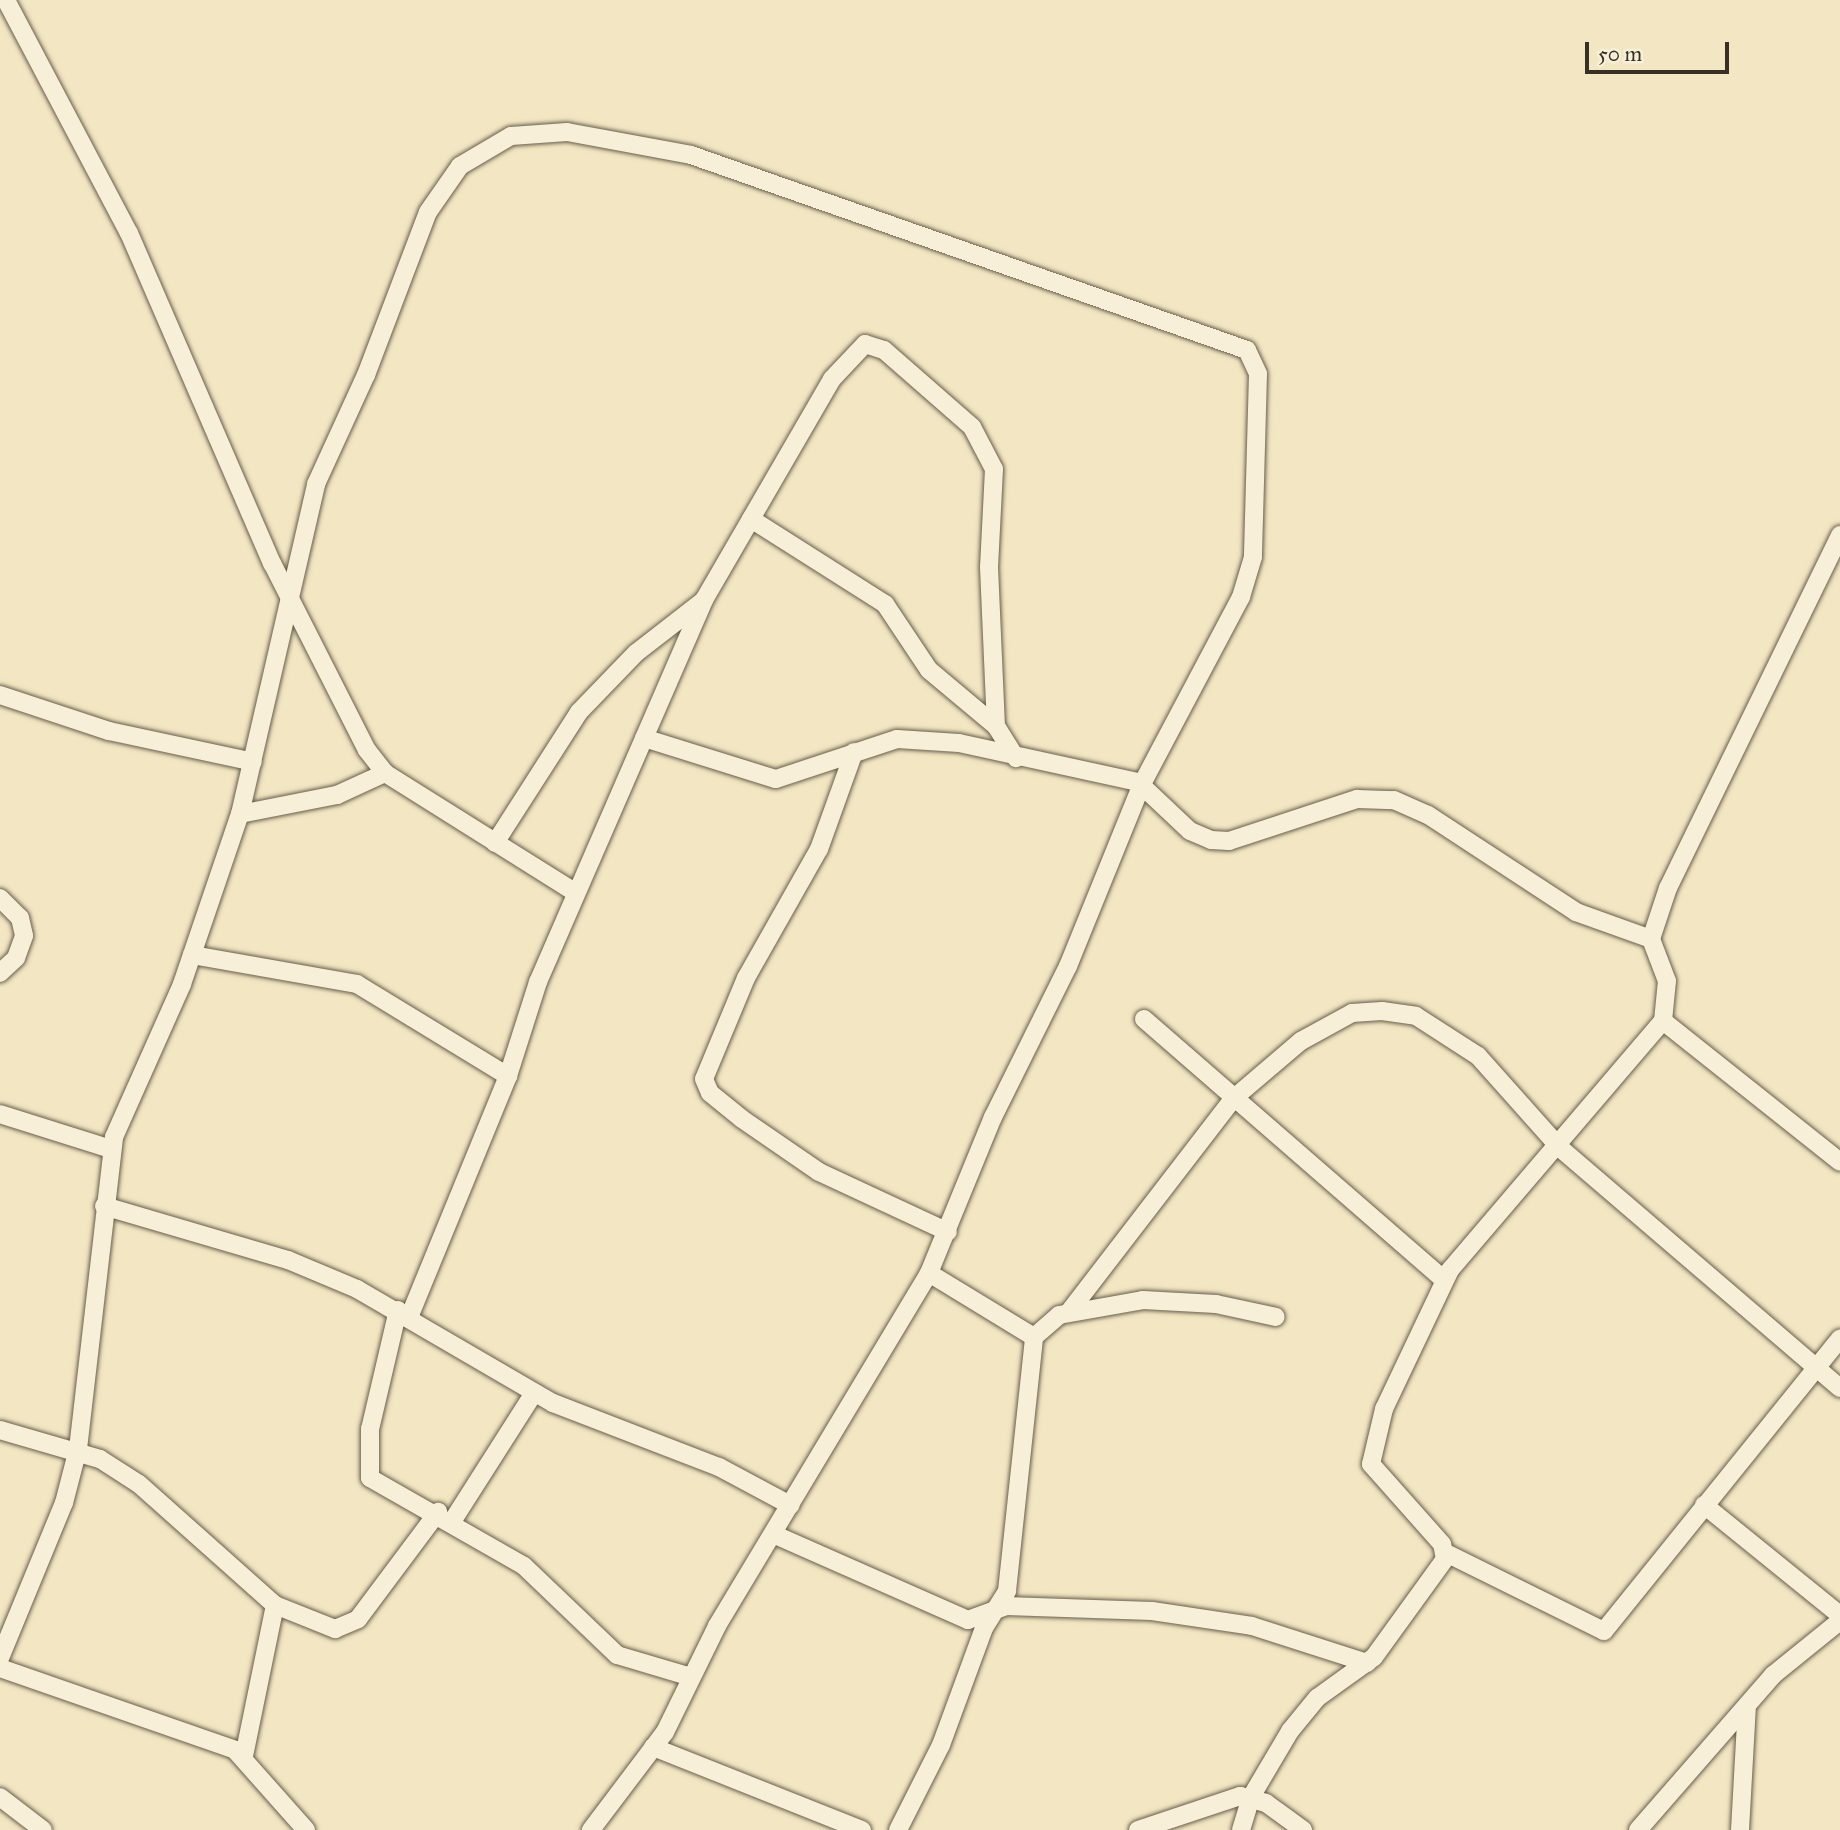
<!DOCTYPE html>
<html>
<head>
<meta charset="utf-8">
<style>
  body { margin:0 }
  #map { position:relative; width:1840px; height:1830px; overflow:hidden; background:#f3e6c2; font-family:"IM FELL Great Primer",serif }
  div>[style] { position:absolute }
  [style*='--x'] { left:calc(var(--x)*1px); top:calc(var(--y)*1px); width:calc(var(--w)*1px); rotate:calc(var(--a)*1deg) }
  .roads { filter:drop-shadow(0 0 2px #675e4c) drop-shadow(0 0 2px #675e4c) }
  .minor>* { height:18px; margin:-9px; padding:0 9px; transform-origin:9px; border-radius:9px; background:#f7efd7 }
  span { translate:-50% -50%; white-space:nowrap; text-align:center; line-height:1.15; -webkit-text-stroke:5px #f7efd7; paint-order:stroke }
  .scale { position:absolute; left:1585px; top:42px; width:144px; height:32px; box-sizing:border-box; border:4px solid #383025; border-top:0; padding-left:9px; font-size:21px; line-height:24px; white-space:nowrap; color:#383025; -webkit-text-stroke:5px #f7efd7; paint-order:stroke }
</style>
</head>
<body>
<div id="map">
  <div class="roads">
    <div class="minor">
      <div style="--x:6;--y:0;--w:263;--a:62.2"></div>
      <div style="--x:129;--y:233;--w:360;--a:66.6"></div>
      <div style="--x:272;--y:563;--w:210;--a:63.1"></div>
      <div style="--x:367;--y:750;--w:29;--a:52"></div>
      <div style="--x:385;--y:773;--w:224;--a:32.1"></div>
      <div style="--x:751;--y:519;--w:159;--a:32.4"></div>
      <div style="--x:885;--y:604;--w:79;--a:56.3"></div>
      <div style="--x:929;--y:670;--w:87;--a:39.9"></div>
      <div style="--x:996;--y:726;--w:38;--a:58"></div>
      <div style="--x:0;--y:695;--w:115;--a:18.3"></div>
      <div style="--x:109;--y:731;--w:147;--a:12.1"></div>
      <div style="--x:644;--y:738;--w:138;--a:17.3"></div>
      <div style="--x:776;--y:779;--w:127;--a:-18.3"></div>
      <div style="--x:897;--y:739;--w:62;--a:3.7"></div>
      <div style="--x:959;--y:743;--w:183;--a:12.3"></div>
      <div style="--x:1138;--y:782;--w:71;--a:43.3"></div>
      <div style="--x:1190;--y:831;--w:23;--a:23"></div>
      <div style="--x:1211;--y:840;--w:18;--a:3"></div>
      <div style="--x:1229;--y:841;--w:135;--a:-18.2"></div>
      <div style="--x:1357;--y:799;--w:37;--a:2"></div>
      <div style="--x:1394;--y:800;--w:37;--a:24"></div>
      <div style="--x:1428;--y:815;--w:177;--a:33.2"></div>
      <div style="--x:1576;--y:912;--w:80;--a:19.8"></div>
      <div style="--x:854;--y:752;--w:103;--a:109.8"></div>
      <div style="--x:819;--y:849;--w:148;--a:119.5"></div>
      <div style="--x:746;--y:978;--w:109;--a:112.6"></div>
      <div style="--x:704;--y:1079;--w:15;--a:67"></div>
      <div style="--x:710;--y:1093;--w:41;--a:39.1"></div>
      <div style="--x:742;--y:1119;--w:93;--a:34.5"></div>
      <div style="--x:819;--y:1172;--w:142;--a:24.9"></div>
      <div style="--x:240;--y:814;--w:99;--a:-11.1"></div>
      <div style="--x:337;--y:795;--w:53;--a:-24.6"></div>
      <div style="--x:495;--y:843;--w:156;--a:-57.3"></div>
      <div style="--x:579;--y:712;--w:82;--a:-46"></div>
      <div style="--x:636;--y:653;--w:85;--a:-37.8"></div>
      <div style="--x:0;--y:898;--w:28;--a:45"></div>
      <div style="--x:20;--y:918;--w:18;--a:77"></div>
      <div style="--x:24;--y:936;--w:23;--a:110"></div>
      <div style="--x:16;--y:958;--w:22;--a:137"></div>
      <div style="--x:192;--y:955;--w:168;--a:10"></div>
      <div style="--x:357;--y:984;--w:177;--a:31.4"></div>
      <div style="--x:1144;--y:1019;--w:398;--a:41"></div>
      <div style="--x:1663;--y:1021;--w:226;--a:38.5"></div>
      <div style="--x:0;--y:1114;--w:116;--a:17.5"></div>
      <div style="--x:104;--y:1206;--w:192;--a:16.4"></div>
      <div style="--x:288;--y:1260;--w:75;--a:22.8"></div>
      <div style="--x:357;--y:1289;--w:227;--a:30.2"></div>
      <div style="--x:553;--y:1403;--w:178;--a:21.1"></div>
      <div style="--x:719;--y:1467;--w:81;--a:28.2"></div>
      <div style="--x:929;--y:1273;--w:123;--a:31.4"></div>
      <div style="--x:398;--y:1310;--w:122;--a:103.2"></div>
      <div style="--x:370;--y:1429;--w:49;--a:90"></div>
      <div style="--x:370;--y:1478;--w:177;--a:29.7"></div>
      <div style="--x:524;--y:1566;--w:129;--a:43.7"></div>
      <div style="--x:617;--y:1655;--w:77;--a:16.6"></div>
      <div style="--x:1069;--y:1312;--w:270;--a:-52.4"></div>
      <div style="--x:1234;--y:1098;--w:88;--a:-40.4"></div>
      <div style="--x:1301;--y:1041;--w:58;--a:-28.8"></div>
      <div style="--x:1352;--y:1013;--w:30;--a:-4"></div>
      <div style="--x:1382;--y:1011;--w:34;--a:8"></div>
      <div style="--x:1416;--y:1016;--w:74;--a:32.8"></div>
      <div style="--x:1478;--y:1056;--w:123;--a:48.3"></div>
      <div style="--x:1560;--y:1148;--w:369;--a:40.6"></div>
      <div style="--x:410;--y:1315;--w:258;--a:-67.7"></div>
      <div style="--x:508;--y:1076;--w:99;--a:-72.3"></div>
      <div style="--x:538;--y:982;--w:417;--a:-66.5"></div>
      <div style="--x:704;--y:600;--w:255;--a:-59.9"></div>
      <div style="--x:832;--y:379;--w:48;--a:-46.7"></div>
      <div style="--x:865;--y:344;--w:20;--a:18"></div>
      <div style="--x:884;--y:350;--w:117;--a:41.2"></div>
      <div style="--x:972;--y:427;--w:47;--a:62.4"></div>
      <div style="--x:994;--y:469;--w:98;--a:92.9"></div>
      <div style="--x:989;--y:567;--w:159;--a:87.5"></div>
      <div style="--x:0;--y:1430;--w:104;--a:16.2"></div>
      <div style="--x:100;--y:1459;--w:46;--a:32.7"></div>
      <div style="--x:139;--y:1484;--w:182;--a:41.7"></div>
      <div style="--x:275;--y:1605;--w:65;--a:21.8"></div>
      <div style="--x:335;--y:1629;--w:25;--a:-23"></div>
      <div style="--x:358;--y:1619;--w:134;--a:-53.2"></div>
      <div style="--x:1704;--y:1505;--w:175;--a:39"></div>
      <div style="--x:453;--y:1520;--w:151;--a:-57.5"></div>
      <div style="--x:773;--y:1534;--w:213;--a:23.8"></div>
      <div style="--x:968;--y:1620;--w:40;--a:-20.2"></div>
      <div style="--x:1006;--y:1606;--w:146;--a:2"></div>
      <div style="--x:1152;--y:1611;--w:101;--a:8.5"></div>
      <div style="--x:1252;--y:1626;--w:121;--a:17.8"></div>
      <div style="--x:1446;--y:1553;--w:176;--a:26.3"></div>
      <div style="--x:1604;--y:1631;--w:376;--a:-51.1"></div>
      <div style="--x:0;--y:1658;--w:168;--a:-67.6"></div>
      <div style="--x:64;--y:1503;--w:56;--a:-75.5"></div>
      <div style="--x:78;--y:1449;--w:314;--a:-83.4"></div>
      <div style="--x:114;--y:1137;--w:167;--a:-66"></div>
      <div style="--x:182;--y:984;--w:180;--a:-71.2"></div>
      <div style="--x:240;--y:814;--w:339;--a:-77"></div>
      <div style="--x:316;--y:484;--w:120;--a:-65.4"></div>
      <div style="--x:366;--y:375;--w:174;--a:-69.2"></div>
      <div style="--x:428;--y:212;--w:56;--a:-55.2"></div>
      <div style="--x:460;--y:166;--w:59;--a:-30.5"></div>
      <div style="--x:511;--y:136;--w:56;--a:-4.1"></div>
      <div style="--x:567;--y:132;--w:126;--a:10.5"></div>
      <div style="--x:691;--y:155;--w:589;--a:19.33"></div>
      <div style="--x:1247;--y:350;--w:26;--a:65"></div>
      <div style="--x:1258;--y:374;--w:183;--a:91.6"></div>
      <div style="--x:1253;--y:557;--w:42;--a:106.7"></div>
      <div style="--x:1241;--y:597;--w:212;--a:117.9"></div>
      <div style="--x:1142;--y:784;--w:196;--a:112.1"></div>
      <div style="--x:1068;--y:966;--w:169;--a:116.4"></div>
      <div style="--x:993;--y:1117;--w:169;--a:112.3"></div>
      <div style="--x:929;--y:1273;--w:412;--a:121"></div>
      <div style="--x:717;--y:1626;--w:118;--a:116.1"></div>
      <div style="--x:665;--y:1732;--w:123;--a:127.1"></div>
      <div style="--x:0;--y:1668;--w:249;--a:19.2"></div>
      <div style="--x:235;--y:1750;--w:107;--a:48.4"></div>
      <div style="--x:653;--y:1747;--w:225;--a:21.7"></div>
      <div style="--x:244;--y:1756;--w:154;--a:-78.4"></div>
      <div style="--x:0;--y:1797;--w:54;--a:37.5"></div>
      <div style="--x:898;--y:1830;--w:95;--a:-63.2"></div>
      <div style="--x:941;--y:1745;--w:125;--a:-69.8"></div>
      <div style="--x:984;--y:1628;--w:44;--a:-58.1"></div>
      <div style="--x:1007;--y:1591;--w:255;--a:-83.9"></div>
      <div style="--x:1034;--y:1337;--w:33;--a:-41"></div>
      <div style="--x:1059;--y:1315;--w:85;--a:-10.1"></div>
      <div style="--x:1143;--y:1300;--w:73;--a:3.1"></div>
      <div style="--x:1216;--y:1304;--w:61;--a:12.2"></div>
      <div style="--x:1138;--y:1830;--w:108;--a:-18.4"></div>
      <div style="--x:1240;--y:1796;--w:27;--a:15"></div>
      <div style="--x:1266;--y:1803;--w:46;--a:36.1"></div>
      <div style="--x:1241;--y:1830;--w:34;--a:-73"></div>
      <div style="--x:1251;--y:1797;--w:77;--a:-59.4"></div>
      <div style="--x:1290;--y:1731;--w:43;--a:-50.7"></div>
      <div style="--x:1317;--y:1698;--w:70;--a:-35.7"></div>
      <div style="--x:1374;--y:1657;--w:121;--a:-54.1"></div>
      <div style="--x:1445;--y:1559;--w:15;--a:-101"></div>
      <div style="--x:1442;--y:1544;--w:107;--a:-131.6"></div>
      <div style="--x:1371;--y:1464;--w:57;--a:-76.7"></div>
      <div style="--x:1384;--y:1409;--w:154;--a:-64.6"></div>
      <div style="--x:1450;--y:1270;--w:328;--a:-49.5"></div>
      <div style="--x:1663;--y:1021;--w:40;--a:-84.3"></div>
      <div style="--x:1667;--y:981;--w:45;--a:-110.9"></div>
      <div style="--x:1651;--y:939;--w:54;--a:-71.6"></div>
      <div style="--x:1668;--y:888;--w:393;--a:-64"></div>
      <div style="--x:1638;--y:1830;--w:206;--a:-48.9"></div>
      <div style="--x:1773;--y:1675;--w:86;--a:-38.9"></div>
      <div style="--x:1740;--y:1830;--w:125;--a:-86.8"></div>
    </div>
  </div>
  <div class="scale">50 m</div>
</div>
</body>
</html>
